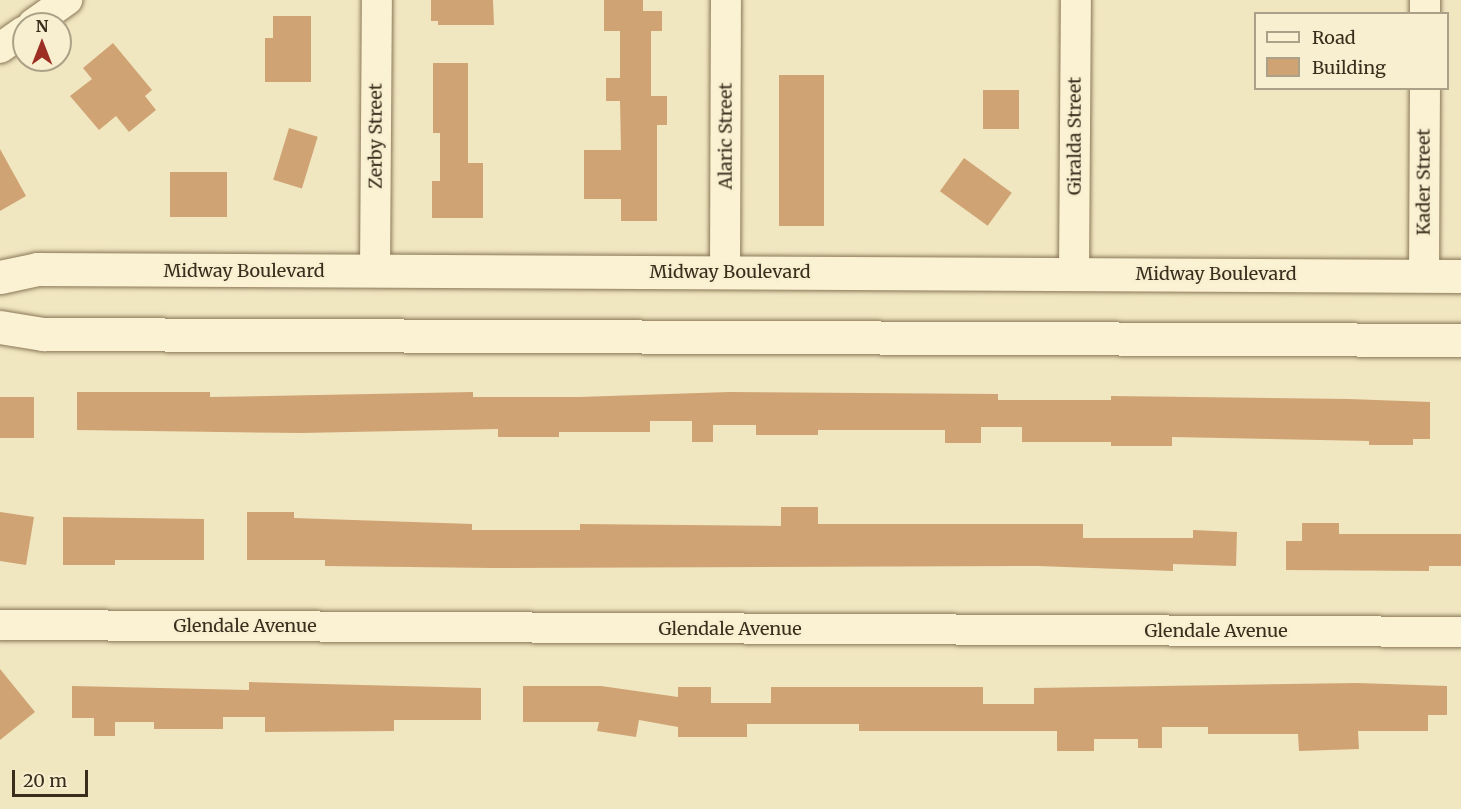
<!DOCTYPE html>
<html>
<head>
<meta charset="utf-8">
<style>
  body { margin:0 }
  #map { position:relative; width:1461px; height:809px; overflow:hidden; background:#f0e6c0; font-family:Merriweather,serif }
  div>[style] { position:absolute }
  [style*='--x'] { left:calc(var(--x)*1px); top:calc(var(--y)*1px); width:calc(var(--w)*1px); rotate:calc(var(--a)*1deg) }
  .building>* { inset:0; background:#d0a374; transform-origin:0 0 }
  .roads { filter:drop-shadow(0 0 2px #8a7757) drop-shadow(0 0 2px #8a7757) }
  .street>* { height:30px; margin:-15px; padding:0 15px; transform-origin:15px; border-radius:15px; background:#faf2d3 }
  .secondary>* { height:33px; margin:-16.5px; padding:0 16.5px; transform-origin:16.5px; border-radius:16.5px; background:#faf2d3 }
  span { translate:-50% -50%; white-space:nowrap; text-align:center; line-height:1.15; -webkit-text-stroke:4.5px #f7efd0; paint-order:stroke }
  .street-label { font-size:18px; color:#392d1c }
  .legend { position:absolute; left:1254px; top:12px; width:195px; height:78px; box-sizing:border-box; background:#f7efd0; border:2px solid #aba188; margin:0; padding:8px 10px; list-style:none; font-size:18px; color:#392d1c }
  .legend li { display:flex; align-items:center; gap:12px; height:30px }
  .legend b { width:30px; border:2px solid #aba188 }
  .north { position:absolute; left:12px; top:12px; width:60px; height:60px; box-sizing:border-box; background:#f7efd0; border:2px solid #aba188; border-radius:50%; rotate:0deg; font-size:16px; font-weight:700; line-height:24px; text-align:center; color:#392d1c }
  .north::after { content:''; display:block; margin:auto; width:21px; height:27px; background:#9c2e24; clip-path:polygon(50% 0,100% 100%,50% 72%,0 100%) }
  .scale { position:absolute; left:12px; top:770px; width:76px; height:27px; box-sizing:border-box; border:3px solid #392d1c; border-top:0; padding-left:8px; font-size:18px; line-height:21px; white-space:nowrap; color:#392d1c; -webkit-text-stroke:4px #f7efd0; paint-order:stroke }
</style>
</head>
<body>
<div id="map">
  <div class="building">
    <div style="clip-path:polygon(431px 0,493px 0,494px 25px,438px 25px,438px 21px,431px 21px)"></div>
    <div style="clip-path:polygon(604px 0,643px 0,643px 11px,662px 11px,662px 31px,651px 31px,651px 96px,667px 96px,667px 125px,657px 125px,657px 221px,621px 221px,621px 199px,584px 199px,584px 150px,621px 150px,620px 101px,606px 101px,606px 78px,620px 78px,620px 31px,604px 31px)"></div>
    <div style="clip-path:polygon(273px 16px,311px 16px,311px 82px,265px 82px,265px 38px,273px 38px)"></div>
    <div style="clip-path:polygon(113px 43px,152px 90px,145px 96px,156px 110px,129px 132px,116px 116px,99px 130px,70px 96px,92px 79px,83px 68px)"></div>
    <div style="clip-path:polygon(433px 63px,468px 63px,468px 163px,483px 163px,483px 218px,432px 218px,432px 181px,440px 181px,440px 133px,433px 133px)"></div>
    <div style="left:779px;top:75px;width:45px;height:151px"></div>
    <div style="left:983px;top:90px;width:36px;height:39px"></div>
    <div style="left:289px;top:128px;width:30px;height:54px;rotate:17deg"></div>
    <div style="clip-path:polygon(0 149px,26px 196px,0 211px)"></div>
    <div style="left:964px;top:158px;width:59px;height:41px;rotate:36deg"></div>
    <div style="left:170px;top:172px;width:57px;height:45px"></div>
    <div style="clip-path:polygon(77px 392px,210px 392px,210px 397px,473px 392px,473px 397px,579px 397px,729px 392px,998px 394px,998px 400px,1111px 400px,1111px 396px,1349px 399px,1430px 402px,1430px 439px,1413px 439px,1413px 445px,1369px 445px,1369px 441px,1172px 437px,1172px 446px,1111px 446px,1111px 442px,1022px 442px,1022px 427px,981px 427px,981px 443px,945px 443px,945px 430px,818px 430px,818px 435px,756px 435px,756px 425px,713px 425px,713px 442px,692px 442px,692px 421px,650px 421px,650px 432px,559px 432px,559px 437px,498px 437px,498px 429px,300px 433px,77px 430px)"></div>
    <div style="left:0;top:397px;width:34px;height:41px"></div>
    <div style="clip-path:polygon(781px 507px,818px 507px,818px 524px,1083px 524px,1083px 538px,1193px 538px,1193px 530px,1237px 532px,1236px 566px,1173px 564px,1173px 571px,1038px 566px,493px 568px,325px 566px,325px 560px,247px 560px,247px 512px,294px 512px,294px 518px,472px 524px,472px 530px,580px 530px,580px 524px,781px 526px)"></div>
    <div style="clip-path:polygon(0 512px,34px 517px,26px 565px,0 561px)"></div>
    <div style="clip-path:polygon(63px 517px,204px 519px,204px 560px,115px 560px,115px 565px,63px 565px)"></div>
    <div style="clip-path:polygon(1302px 523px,1339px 523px,1339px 534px,1461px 534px,1461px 566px,1429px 566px,1429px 571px,1286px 570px,1286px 541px,1302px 541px)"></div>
    <div style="clip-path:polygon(0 669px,35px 712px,0 740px)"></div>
    <div style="clip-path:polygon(249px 682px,481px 688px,481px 720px,394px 720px,394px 731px,265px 732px,265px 717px,223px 717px,223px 729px,154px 729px,154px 722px,115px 722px,115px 736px,94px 736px,94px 718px,72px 718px,72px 686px,249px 690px)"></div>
    <div style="clip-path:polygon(1357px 683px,1447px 686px,1447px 715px,1428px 715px,1428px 731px,1358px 731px,1359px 749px,1299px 751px,1298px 734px,1208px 734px,1208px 727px,1162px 727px,1162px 748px,1138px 748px,1138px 739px,1094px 739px,1094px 751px,1057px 751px,1057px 731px,859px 731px,859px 724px,747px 724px,747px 737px,678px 737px,678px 727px,639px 720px,636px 737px,597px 731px,599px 722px,523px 722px,523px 686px,601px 686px,678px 697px,678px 687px,711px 687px,711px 703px,771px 703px,771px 687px,983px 687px,983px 704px,1034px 704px,1034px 688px)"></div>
  </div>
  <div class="roads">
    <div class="street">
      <div style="--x:1425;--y:14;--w:14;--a:-90"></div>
      <div style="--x:33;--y:24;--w:42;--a:-35.2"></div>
      <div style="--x:0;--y:48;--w:29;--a:-35"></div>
      <div style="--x:375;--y:272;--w:272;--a:-89.6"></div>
      <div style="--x:725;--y:272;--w:272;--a:-89.8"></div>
      <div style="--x:1074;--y:273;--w:273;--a:-89.6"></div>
      <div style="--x:1424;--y:275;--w:187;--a:-89.7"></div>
      <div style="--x:0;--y:625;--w:1461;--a:0.27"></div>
    </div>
    <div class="secondary">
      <div style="--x:0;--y:277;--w:38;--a:-12"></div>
      <div style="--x:37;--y:269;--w:1424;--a:0.28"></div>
      <div style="--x:0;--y:327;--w:44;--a:9.2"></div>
      <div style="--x:43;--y:334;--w:1418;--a:0.24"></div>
    </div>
  </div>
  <div class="street-label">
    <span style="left:376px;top:136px;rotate:-90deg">Zerby Street</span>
    <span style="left:726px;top:136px;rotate:-90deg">Alaric Street</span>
    <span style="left:1075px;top:136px;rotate:-90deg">Giralda Street</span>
    <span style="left:1424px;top:182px;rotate:-90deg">Kader Street</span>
    <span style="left:244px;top:271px">Midway Boulevard</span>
    <span style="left:730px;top:272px">Midway Boulevard</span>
    <span style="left:1216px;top:274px">Midway Boulevard</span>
    <span style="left:245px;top:626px">Glendale Avenue</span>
    <span style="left:730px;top:629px">Glendale Avenue</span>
    <span style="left:1216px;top:631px">Glendale Avenue</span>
  </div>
  <ul class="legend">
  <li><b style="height:8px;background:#faf2d3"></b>Road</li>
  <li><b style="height:16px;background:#d0a374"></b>Building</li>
  </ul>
  <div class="north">N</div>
  <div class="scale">20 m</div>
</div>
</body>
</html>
